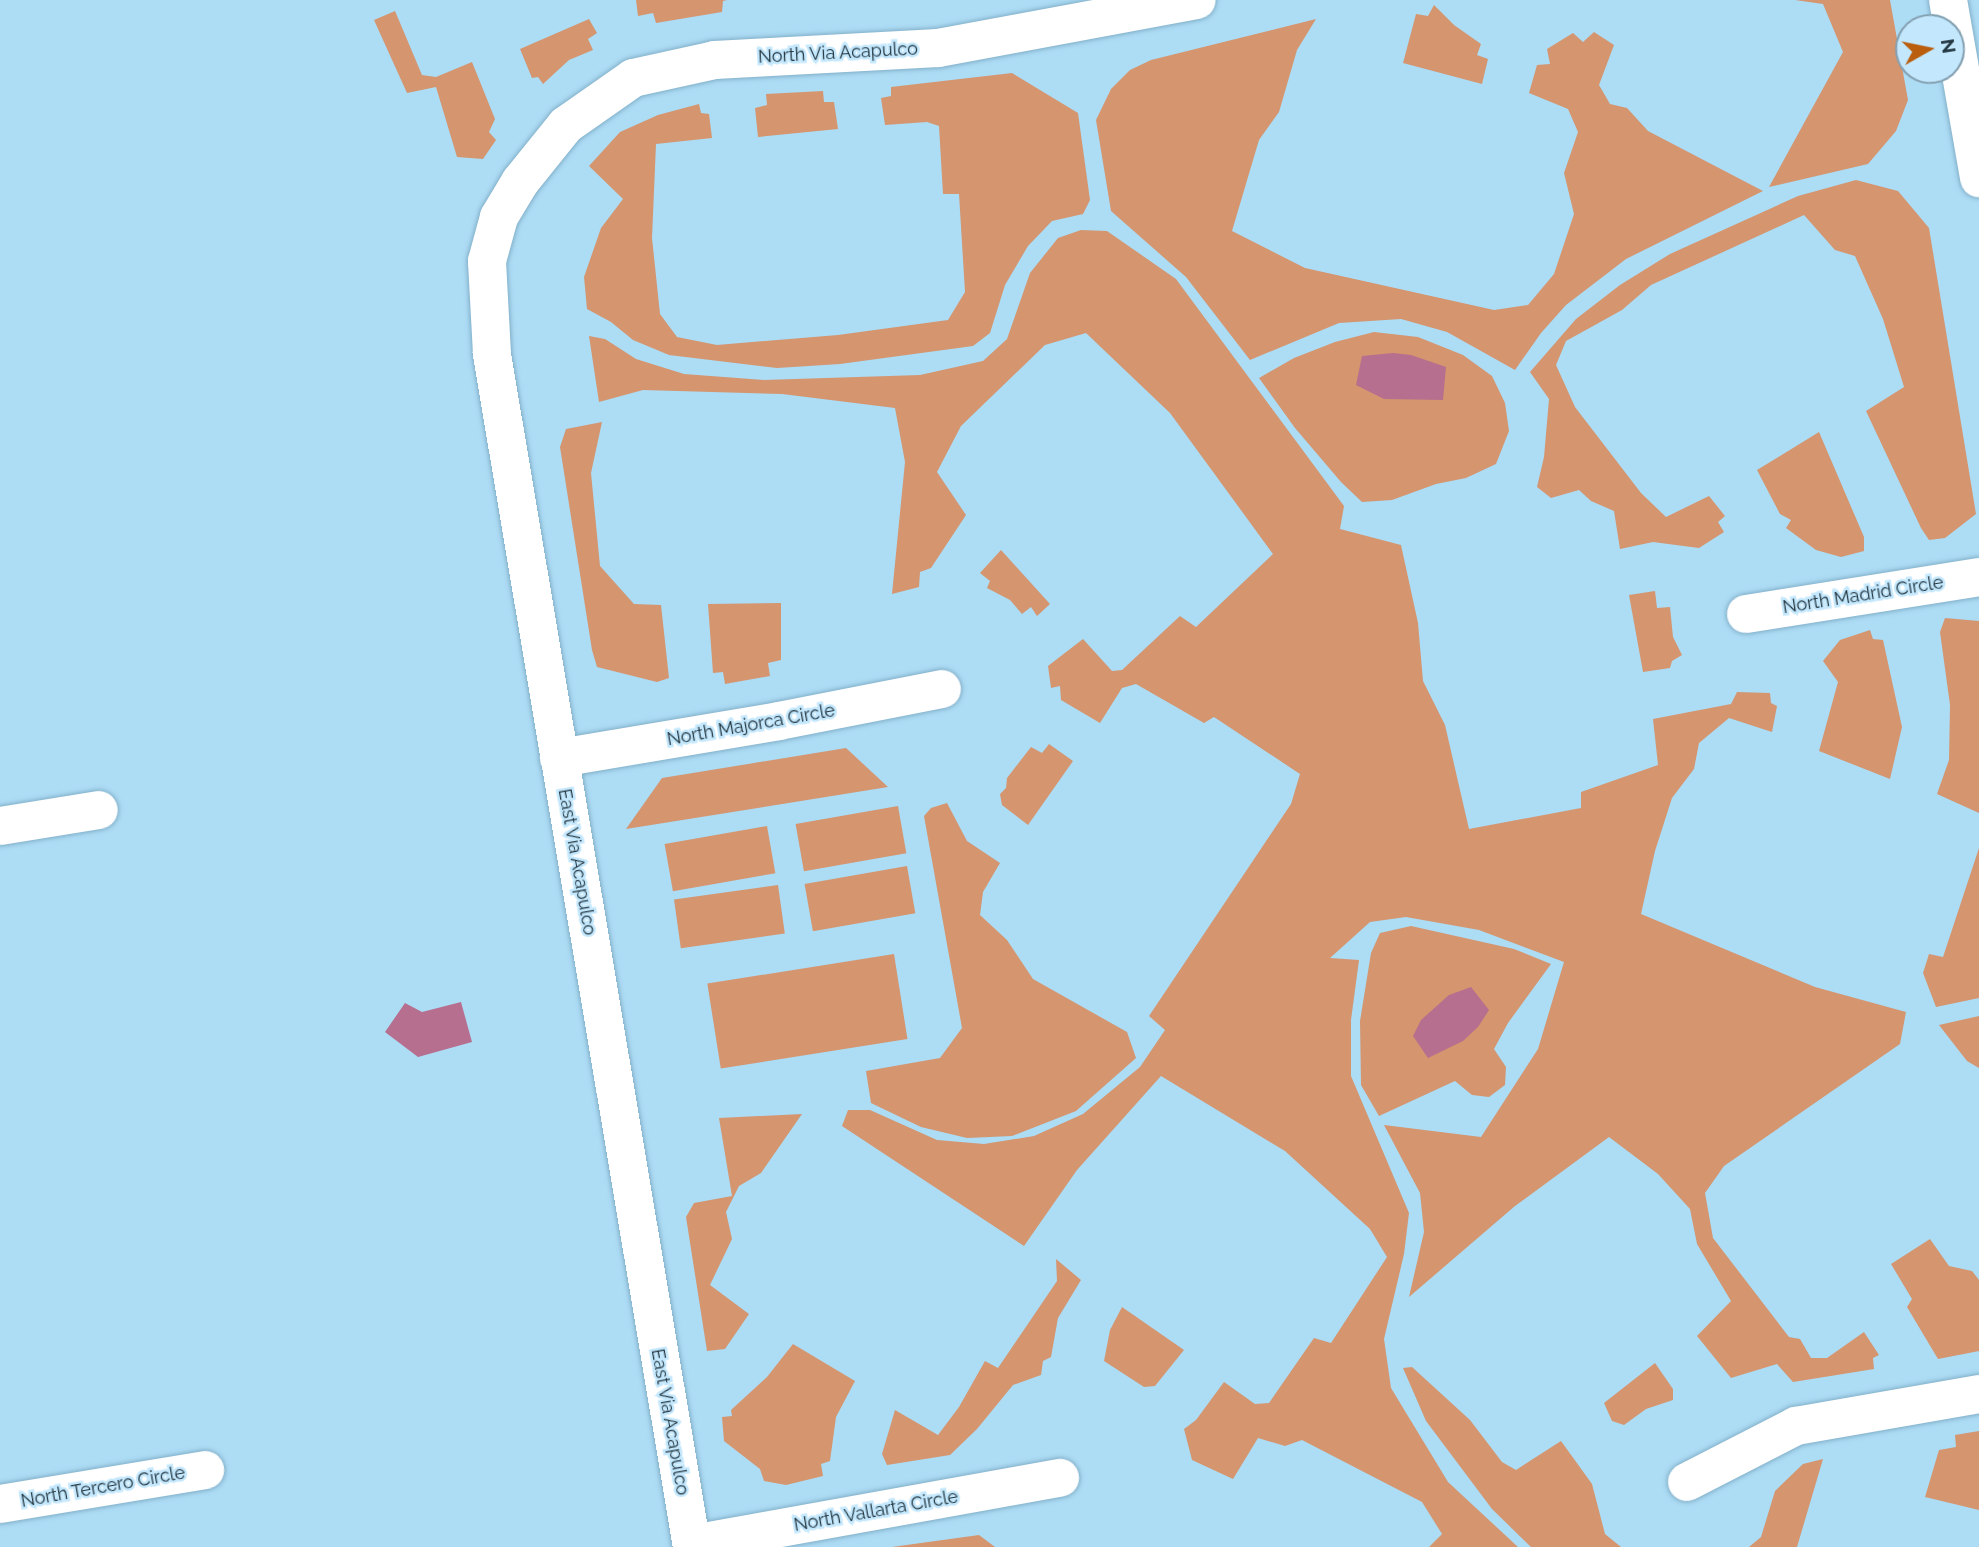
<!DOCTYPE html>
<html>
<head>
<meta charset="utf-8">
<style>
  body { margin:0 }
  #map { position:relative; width:1979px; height:1547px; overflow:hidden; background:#addcf5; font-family:Raleway,sans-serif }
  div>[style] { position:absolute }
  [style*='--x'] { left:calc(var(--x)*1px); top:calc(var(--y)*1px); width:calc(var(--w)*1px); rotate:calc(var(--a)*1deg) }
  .green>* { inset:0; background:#d4956f; transform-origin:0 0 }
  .water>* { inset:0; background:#b66f8e }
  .roads { filter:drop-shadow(0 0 2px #83b0c9) drop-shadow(0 0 2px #83b0c9) }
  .minor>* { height:38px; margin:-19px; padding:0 19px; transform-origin:19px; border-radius:19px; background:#fff }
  span { translate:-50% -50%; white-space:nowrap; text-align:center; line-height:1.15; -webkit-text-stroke:5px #c3e7fc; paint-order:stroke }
  .street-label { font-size:18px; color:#233640 }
  .north { position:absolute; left:1895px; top:14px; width:70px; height:70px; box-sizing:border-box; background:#c3e7fc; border:2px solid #83a0b1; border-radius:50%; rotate:81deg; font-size:19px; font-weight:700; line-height:28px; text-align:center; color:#233640 }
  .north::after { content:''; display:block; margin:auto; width:24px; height:32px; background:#ba5d0c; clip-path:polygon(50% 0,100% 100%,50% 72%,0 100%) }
</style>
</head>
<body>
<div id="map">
  <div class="green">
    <div style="clip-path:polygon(636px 0,727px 0,723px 1px,722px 12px,656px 23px,653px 13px,638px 16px)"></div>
    <div style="clip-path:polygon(1795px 0,1890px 0,1908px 100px,1896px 131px,1868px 164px,1769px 187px,1843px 52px,1823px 4px)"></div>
    <div style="clip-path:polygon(1434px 5px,1454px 25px,1481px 44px,1477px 55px,1488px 59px,1482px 84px,1403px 63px,1416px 14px,1428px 16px)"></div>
    <div style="clip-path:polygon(395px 11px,422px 75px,436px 77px,472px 62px,495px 119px,489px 132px,496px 140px,483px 159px,457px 157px,436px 87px,407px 93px,374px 20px)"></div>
    <div style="clip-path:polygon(589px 19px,597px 33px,588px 39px,593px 50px,569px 60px,543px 84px,538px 77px,532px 78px,520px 49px)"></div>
    <div style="clip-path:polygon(1316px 19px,1297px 50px,1279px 112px,1259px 140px,1232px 231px,1305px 268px,1494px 310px,1528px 305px,1554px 274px,1574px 214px,1564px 173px,1578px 132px,1568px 109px,1529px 93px,1537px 65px,1550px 64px,1547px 49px,1573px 33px,1583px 42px,1594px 32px,1614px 45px,1599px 85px,1610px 104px,1627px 108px,1648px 131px,1763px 191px,1626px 259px,1566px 305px,1541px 333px,1515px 370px,1447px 332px,1401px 319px,1339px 323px,1250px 360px,1186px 277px,1111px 211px,1096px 120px,1111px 89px,1130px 70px,1151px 60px)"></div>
    <div style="clip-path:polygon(1012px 73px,1078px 113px,1090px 200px,1083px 214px,1052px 221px,1028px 246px,1005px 285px,990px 333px,973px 346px,840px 364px,777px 368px,669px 355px,633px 340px,611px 322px,587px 309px,584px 277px,601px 228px,623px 199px,589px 166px,620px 132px,658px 115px,699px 104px,701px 113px,709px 114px,712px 138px,656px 144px,652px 238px,660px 314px,677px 337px,717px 345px,838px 335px,948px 320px,965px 292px,959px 194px,943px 194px,939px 126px,927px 122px,885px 125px,881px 98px,891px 96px,891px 87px)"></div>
    <div style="clip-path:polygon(823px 91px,824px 102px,834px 102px,838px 129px,758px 137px,755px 108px,767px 105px,766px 94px)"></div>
    <div style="clip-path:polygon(1856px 180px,1898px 191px,1929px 228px,1976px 514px,1945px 538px,1929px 540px,1921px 528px,1866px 411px,1904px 387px,1883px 319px,1855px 256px,1835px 250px,1804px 215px,1651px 285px,1622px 310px,1566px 341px,1556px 365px,1575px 407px,1641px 493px,1666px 517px,1709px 496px,1725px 516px,1718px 522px,1724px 532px,1699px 548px,1653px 542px,1620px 549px,1614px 511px,1591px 501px,1579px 490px,1551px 498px,1537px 487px,1544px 457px,1549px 399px,1530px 372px,1576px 319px,1620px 285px,1670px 254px,1798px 196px)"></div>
    <div style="clip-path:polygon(1081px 230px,1107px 231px,1176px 279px,1344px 506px,1340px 529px,1401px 545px,1418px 623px,1423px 681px,1445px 725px,1469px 829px,1581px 808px,1581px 792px,1658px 765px,1653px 719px,1731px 704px,1737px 692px,1770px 693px,1771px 703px,1777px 706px,1772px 732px,1729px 718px,1699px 743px,1694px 769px,1672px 798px,1655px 851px,1641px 914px,1815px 987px,1906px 1012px,1900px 1044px,1724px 1166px,1705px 1193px,1713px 1238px,1789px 1337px,1800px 1339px,1811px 1358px,1827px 1358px,1864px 1332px,1879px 1355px,1873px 1358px,1874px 1369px,1793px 1382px,1777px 1364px,1731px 1378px,1697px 1336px,1731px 1301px,1697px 1244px,1690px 1209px,1658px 1174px,1609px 1137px,1515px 1206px,1409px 1297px,1424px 1232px,1420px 1193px,1384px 1125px,1481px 1137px,1538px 1049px,1564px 962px,1479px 930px,1406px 917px,1370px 922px,1330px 958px,1359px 960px,1351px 1020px,1351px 1076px,1409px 1213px,1404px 1254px,1384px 1339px,1391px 1388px,1448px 1482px,1518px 1547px,1429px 1547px,1442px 1534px,1422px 1502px,1302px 1440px,1285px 1446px,1258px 1438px,1233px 1479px,1192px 1460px,1184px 1429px,1196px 1420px,1224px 1382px,1255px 1404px,1269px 1403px,1314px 1338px,1331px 1343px,1387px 1257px,1370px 1229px,1285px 1151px,1161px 1076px,1077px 1170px,1024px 1246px,842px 1126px,848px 1110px,870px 1110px,937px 1140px,984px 1144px,1034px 1136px,1083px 1114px,1140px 1067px,1165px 1030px,1149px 1016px,1291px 804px,1300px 774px,1214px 717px,1204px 723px,1136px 684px,1122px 688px,1100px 723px,1061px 700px,1060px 686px,1051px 688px,1048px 666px,1083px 639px,1112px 671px,1122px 670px,1180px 616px,1196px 627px,1273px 554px,1170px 413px,1086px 333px,1045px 345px,961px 426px,937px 472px,966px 515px,931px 568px,920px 572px,919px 587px,892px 594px,905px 462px,895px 408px,782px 394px,643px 390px,599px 402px,589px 336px,605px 339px,636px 359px,684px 374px,764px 380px,920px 375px,983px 361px,1007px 339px,1030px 273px,1058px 238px)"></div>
    <div style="clip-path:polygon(1374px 332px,1418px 337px,1463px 355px,1492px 376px,1505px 403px,1509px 431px,1496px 464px,1466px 478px,1436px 484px,1392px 500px,1362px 502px,1341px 482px,1295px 428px,1259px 378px,1294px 358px,1335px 342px)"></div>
    <div style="clip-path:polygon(602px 422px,591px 473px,600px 566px,634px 604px,661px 605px,669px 678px,657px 682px,597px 667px,592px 650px,560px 447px,566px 429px)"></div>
    <div style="clip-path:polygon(1819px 432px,1864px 537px,1864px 551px,1841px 557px,1816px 550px,1786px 528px,1791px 520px,1780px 514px,1757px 470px)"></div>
    <div style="clip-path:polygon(1001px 550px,1050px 604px,1037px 616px,1031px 607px,1022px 614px,1010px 600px,987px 588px,990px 581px,980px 573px)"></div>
    <div style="clip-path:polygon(1655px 591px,1657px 608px,1670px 607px,1673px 637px,1682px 655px,1672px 661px,1670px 668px,1643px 672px,1629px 595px)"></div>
    <div style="clip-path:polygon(781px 603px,781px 660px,768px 663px,770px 676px,725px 684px,723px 672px,713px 673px,708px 604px)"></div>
    <div style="clip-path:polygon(1945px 618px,1979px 621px,1979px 813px,1937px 794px,1949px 760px,1950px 705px,1940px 632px)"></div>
    <div style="clip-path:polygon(1870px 630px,1873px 639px,1883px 640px,1902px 727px,1890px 779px,1819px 751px,1838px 682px,1823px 661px,1840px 640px)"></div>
    <div style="clip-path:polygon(1049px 744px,1073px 761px,1028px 825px,1002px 805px,1000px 794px,1006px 788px,1007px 778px,1031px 747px,1042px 753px)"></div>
    <div style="clip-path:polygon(846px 748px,888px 787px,626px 829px,662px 778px)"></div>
    <div style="clip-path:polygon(947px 803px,967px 841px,1000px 863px,983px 892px,980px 915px,1007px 940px,1033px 979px,1127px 1032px,1136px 1058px,1076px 1111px,1012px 1136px,967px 1138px,921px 1127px,871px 1103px,866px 1071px,940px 1058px,962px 1028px,924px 816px,931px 808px)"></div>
    <div style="left:898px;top:806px;width:48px;height:104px;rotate:80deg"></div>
    <div style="left:767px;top:826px;width:48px;height:104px;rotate:80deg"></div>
    <div style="clip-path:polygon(1979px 848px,1979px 998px,1936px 1007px,1923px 973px,1929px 954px,1943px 957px)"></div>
    <div style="left:907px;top:866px;width:48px;height:104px;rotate:80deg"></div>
    <div style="left:778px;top:885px;width:49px;height:105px;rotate:82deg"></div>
    <div style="clip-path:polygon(1411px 926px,1514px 949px,1551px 964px,1508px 1023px,1494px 1049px,1506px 1067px,1505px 1085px,1489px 1097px,1472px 1095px,1455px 1081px,1379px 1116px,1361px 1085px,1360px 1021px,1371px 953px,1380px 933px)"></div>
    <div style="left:894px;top:954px;width:86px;height:189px;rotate:81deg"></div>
    <div style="clip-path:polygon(1979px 1016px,1979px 1068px,1967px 1061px,1939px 1025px)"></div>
    <div style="clip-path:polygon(802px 1114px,761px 1173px,739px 1186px,726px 1212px,732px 1239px,710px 1285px,749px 1314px,725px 1349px,707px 1351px,686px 1217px,694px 1203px,732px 1196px,719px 1118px)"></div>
    <div style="clip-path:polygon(1930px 1239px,1949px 1266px,1972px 1271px,1979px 1280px,1979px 1351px,1938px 1359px,1907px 1307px,1912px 1299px,1891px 1264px)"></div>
    <div style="clip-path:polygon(1056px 1259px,1081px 1280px,1058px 1318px,1051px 1357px,1043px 1361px,1041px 1375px,1013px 1385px,977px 1429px,950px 1455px,887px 1465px,882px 1454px,895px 1410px,938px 1435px,959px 1407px,985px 1361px,998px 1368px,1057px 1281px)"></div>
    <div style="clip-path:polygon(1122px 1307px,1184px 1350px,1155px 1386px,1144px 1387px,1104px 1361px,1110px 1330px)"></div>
    <div style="clip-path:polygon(793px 1344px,855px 1381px,836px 1417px,830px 1461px,821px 1464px,823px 1476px,786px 1485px,764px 1481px,760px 1469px,724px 1441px,722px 1417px,732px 1416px,731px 1410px,767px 1377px)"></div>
    <div style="clip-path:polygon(1655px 1363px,1673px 1389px,1673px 1400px,1646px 1409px,1624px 1425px,1612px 1421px,1604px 1403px)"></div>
    <div style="clip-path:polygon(1412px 1367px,1470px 1420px,1502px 1462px,1516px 1470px,1561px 1441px,1592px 1484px,1605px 1534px,1621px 1547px,1531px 1547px,1492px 1509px,1426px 1421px,1403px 1368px)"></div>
    <div style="clip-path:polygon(1979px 1431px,1979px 1510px,1925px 1497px,1939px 1450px,1956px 1447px,1955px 1435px)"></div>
    <div style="clip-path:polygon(1823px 1459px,1797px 1547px,1749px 1547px,1761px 1537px,1775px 1491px,1803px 1464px)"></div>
    <div style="clip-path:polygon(979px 1535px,995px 1547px,892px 1547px)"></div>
  </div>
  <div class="water">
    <div style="clip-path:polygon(1393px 353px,1411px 355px,1446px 367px,1443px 400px,1384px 399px,1356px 385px,1362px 356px)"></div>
    <div style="clip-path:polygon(1471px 987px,1489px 1010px,1478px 1027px,1463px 1041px,1428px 1058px,1413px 1036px,1421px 1020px,1449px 995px)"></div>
    <div style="clip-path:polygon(461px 1002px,472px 1042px,418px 1057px,385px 1032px,405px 1003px,422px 1012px)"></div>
  </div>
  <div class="roads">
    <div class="minor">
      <div style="--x:1948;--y:0;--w:181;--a:80.1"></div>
      <div style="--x:1746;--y:614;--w:236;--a:-9"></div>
      <div style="--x:559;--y:758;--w:223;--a:-9.5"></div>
      <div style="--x:779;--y:721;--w:166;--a:-11.1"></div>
      <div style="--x:0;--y:826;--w:100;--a:-9.2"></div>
      <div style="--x:1687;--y:1482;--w:123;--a:-27.2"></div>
      <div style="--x:1796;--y:1426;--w:186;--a:-9.9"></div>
      <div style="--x:0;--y:1504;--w:208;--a:-9.4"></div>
      <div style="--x:692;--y:1544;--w:374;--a:-10.2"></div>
      <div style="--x:692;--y:1547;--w:1210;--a:-99.52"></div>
      <div style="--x:492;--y:354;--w:93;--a:-93.1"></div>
      <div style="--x:487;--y:261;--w:46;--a:-74.7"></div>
      <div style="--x:499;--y:217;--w:41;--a:-59"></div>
      <div style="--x:520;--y:182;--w:73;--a:-51.1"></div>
      <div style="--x:566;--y:125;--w:82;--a:-35"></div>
      <div style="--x:633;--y:78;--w:84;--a:-12.4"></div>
      <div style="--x:715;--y:60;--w:223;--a:-3.1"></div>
      <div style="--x:938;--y:48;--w:263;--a:-10.5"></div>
    </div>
  </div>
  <div class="street-label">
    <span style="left:838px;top:53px;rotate:-3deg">North Via Acapulco</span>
    <span style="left:1863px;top:595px;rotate:-9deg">North Madrid Circle</span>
    <span style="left:751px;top:725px;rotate:-10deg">North Majorca Circle</span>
    <span style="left:577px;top:862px;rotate:80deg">East Via Acapulco</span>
    <span style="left:670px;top:1422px;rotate:80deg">East Via Acapulco</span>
    <span style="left:103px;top:1487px;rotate:-10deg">North Tercero Circle</span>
    <span style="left:876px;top:1511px;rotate:-10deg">North Vallarta Circle</span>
  </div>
  <div class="north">N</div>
</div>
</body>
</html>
